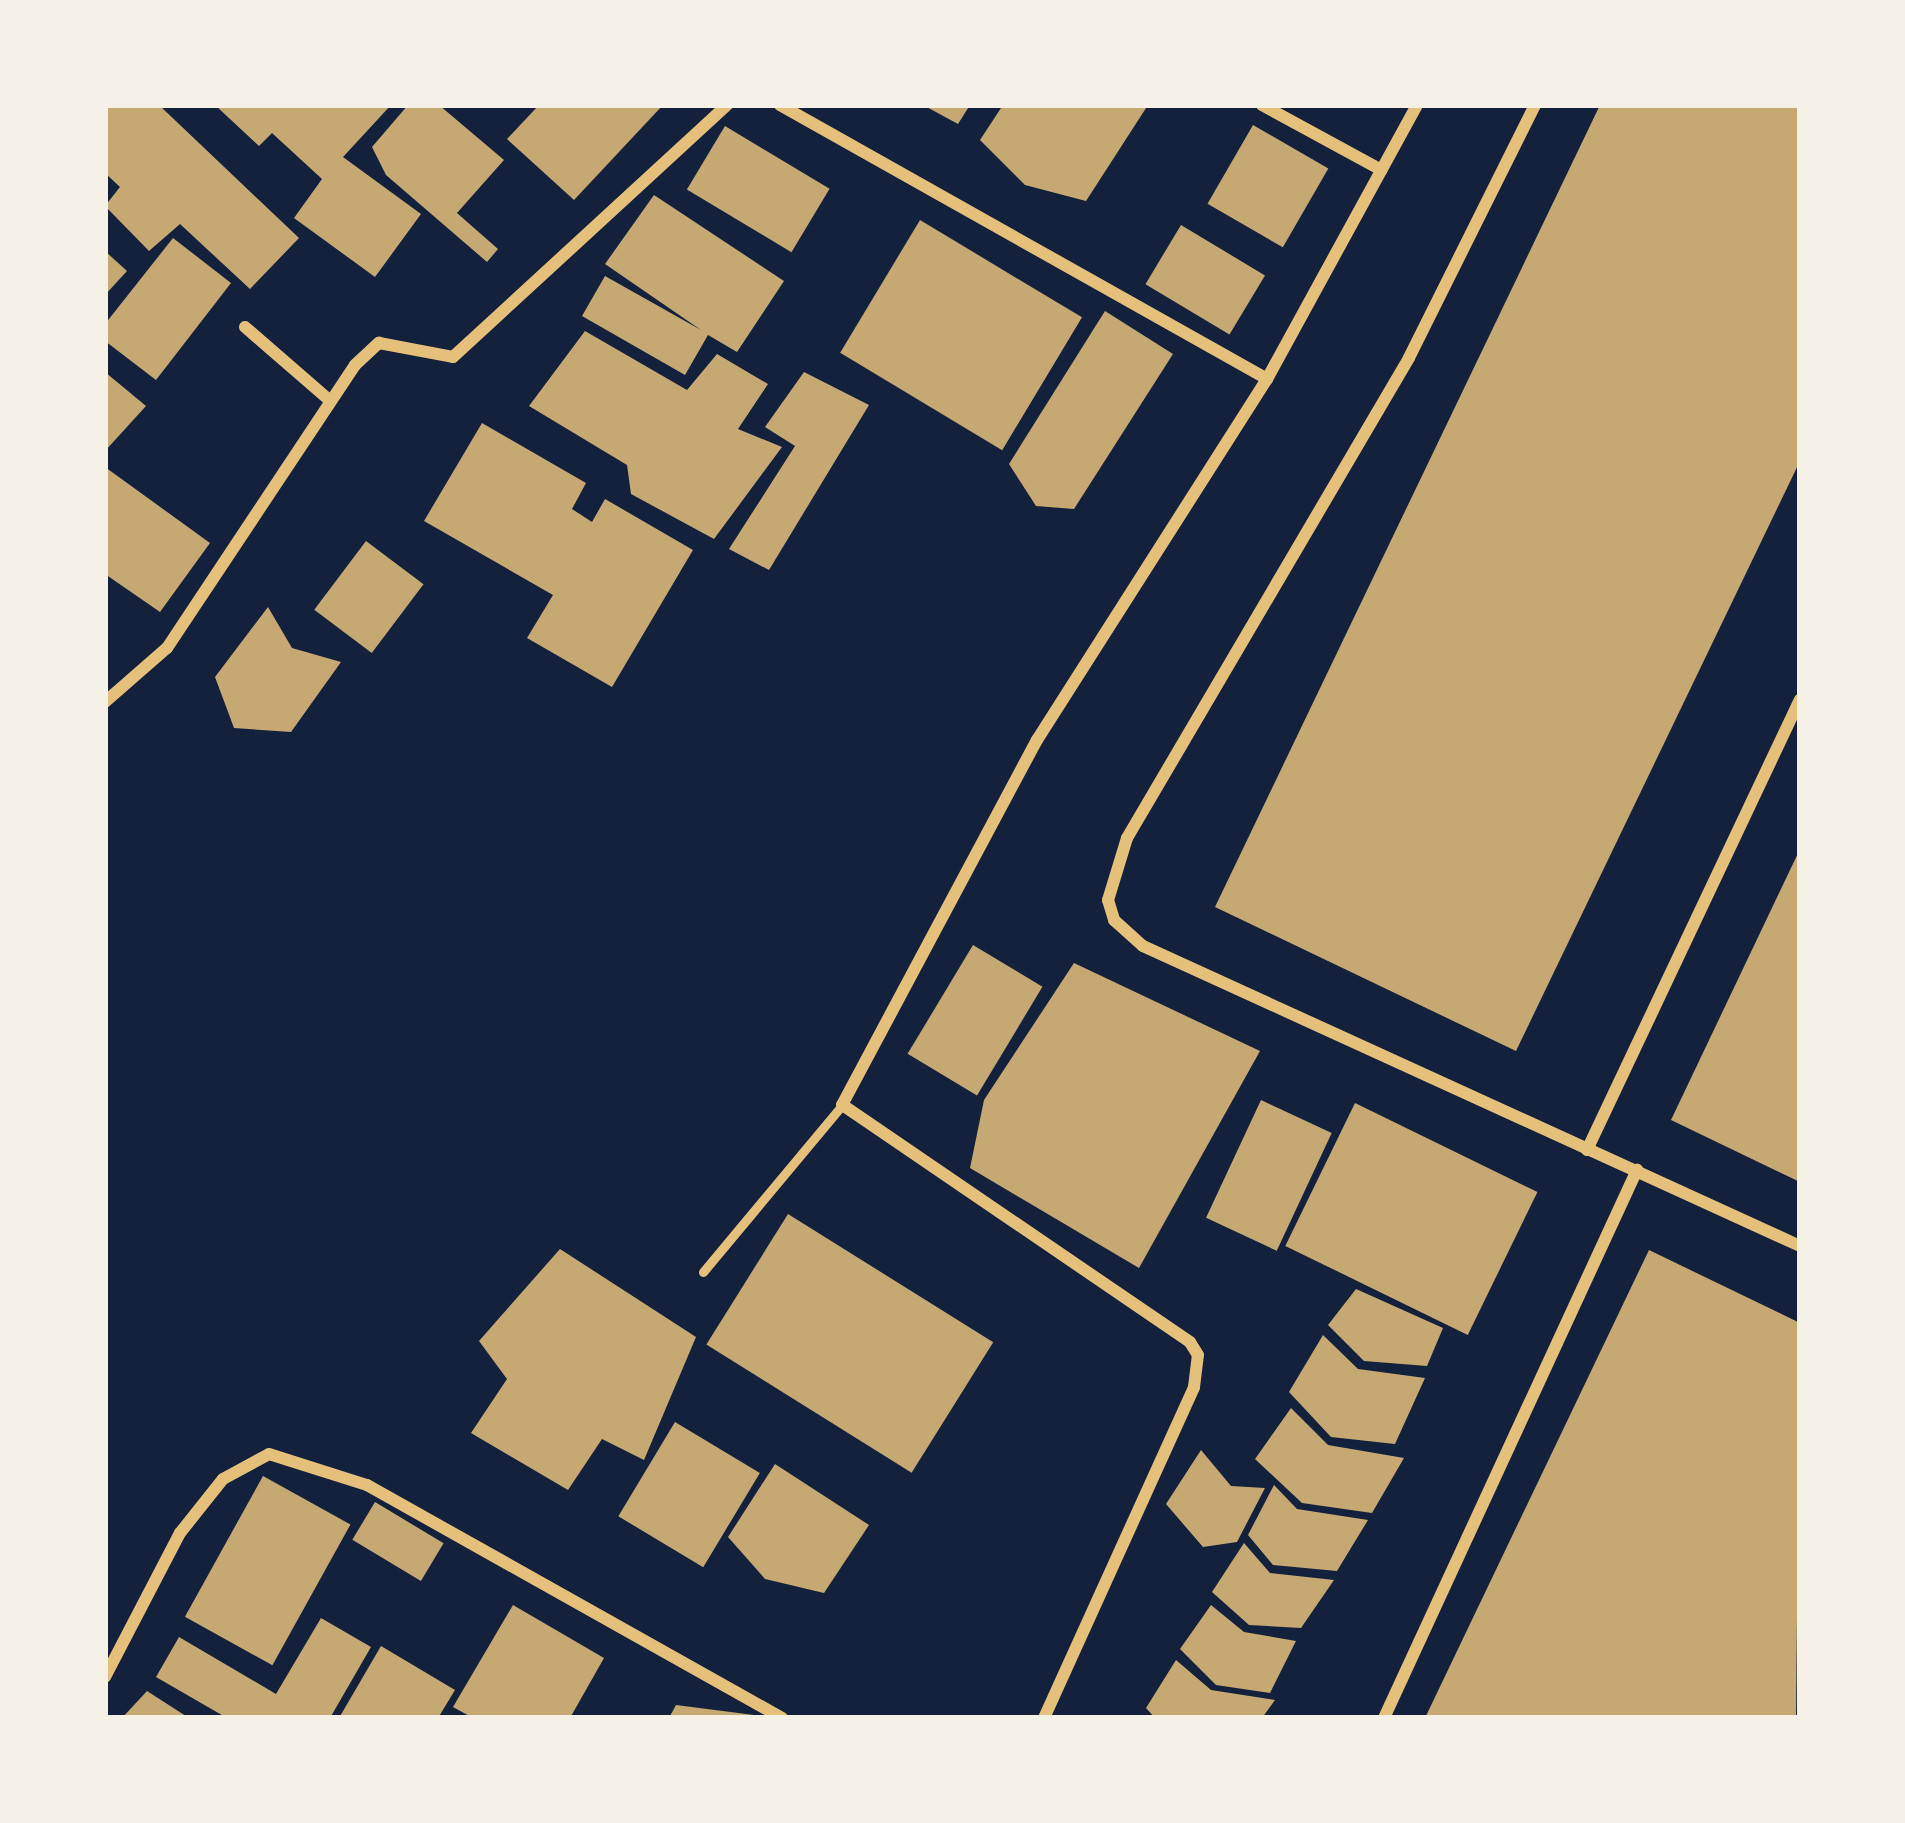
<!DOCTYPE html>
<html>
<head>
<meta charset="utf-8">
<style>
  body { margin:0 }
  #map { position:relative; width:1905px; height:1823px; overflow:hidden; background:#14213d; font-family:"IBM Plex Sans",sans-serif }
  div>[style] { position:absolute }
  [style*='--x'] { left:calc(var(--x)*1px); top:calc(var(--y)*1px); width:calc(var(--w)*1px); rotate:calc(var(--a)*1deg) }
  .building>* { inset:0; background:#c6a872; transform-origin:0 0 }
  .service>* { height:9px; margin:-4.5px; padding:0 4.5px; transform-origin:4.5px; border-radius:4.5px; background:#e5c07b }
  .minor>* { height:12px; margin:-6px; padding:0 6px; transform-origin:6px; border-radius:6px; background:#e5c07b }
  span { translate:-50% -50%; white-space:nowrap; text-align:center; line-height:1.15; -webkit-text-stroke:12px #f6f1e7; paint-order:stroke }
  .frame { position:absolute; inset:0; border:108px solid #f6f1e7; pointer-events:none }
</style>
</head>
<body>
<div id="map">
  <div class="building">
    <div style="clip-path:polygon(105px 105px,159px 105px,299px 238px,250px 289px,180px 224px,149px 251px,105px 206px,120px 187px,105px 173px)"></div>
    <div style="clip-path:polygon(215px 105px,391px 105px,343px 157px,421px 214px,375px 277px,294px 218px,322px 179px,272px 133px,259px 146px)"></div>
    <div style="clip-path:polygon(408px 105px,439px 105px,504px 160px,457px 213px,498px 249px,487px 262px,386px 175px,372px 147px)"></div>
    <div style="clip-path:polygon(539px 105px,663px 105px,574px 200px,507px 139px)"></div>
    <div style="clip-path:polygon(923px 105px,970px 105px,958px 124px)"></div>
    <div style="clip-path:polygon(1003px 105px,1148px 105px,1086px 201px,1025px 185px,980px 140px)"></div>
    <div style="clip-path:polygon(1600px 105px,1800px 105px,1800px 461px,1516px 1051px,1215px 907px)"></div>
    <div style="left:1253px;top:125px;width:87px;height:91px;rotate:30deg"></div>
    <div style="left:725px;top:126px;width:122px;height:74px;rotate:31deg"></div>
    <div style="clip-path:polygon(654px 195px,784px 281px,737px 352px,708px 335px,685px 375px,582px 316px,605px 276px,701px 330px,605px 264px)"></div>
    <div style="left:920px;top:220px;width:189px;height:155px;rotate:31deg"></div>
    <div style="left:1181px;top:225px;width:98px;height:69px;rotate:31deg"></div>
    <div style="clip-path:polygon(173px 238px,231px 283px,156px 380px,105px 341px,105px 324px)"></div>
    <div style="clip-path:polygon(105px 251px,127px 271px,105px 295px)"></div>
    <div style="clip-path:polygon(1105px 311px,1173px 354px,1074px 509px,1036px 506px,1009px 464px)"></div>
    <div style="clip-path:polygon(585px 331px,687px 390px,717px 354px,768px 384px,738px 429px,782px 447px,714px 539px,631px 494px,627px 465px,529px 406px)"></div>
    <div style="clip-path:polygon(105px 372px,146px 406px,105px 451px)"></div>
    <div style="clip-path:polygon(804px 372px,869px 405px,769px 570px,729px 549px,795px 446px,765px 427px)"></div>
    <div style="clip-path:polygon(482px 423px,586px 483px,572px 509px,592px 522px,605px 499px,693px 550px,612px 687px,527px 638px,553px 595px,424px 521px)"></div>
    <div style="clip-path:polygon(105px 467px,210px 543px,160px 612px,105px 574px)"></div>
    <div style="left:366px;top:541px;width:72px;height:86px;rotate:37deg"></div>
    <div style="clip-path:polygon(268px 607px,292px 648px,341px 662px,291px 732px,234px 728px,215px 677px)"></div>
    <div style="clip-path:polygon(1800px 849px,1800px 1182px,1671px 1120px)"></div>
    <div style="left:973px;top:945px;width:81px;height:127px;rotate:31deg"></div>
    <div style="clip-path:polygon(1074px 963px,1260px 1051px,1139px 1268px,970px 1168px,984px 1100px)"></div>
    <div style="left:1261px;top:1100px;width:78px;height:130px;rotate:25deg"></div>
    <div style="left:1355px;top:1103px;width:203px;height:159px;rotate:26deg"></div>
    <div style="left:788px;top:1214px;width:242px;height:154px;rotate:32deg"></div>
    <div style="clip-path:polygon(560px 1249px,696px 1337px,644px 1460px,602px 1439px,568px 1490px,471px 1433px,507px 1379px,479px 1341px)"></div>
    <div style="clip-path:polygon(1649px 1250px,1800px 1323px,1796px 1718px,1425px 1718px)"></div>
    <div style="clip-path:polygon(1356px 1289px,1443px 1328px,1427px 1366px,1364px 1361px,1328px 1325px)"></div>
    <div style="clip-path:polygon(1323px 1335px,1358px 1369px,1425px 1378px,1395px 1444px,1331px 1437px,1289px 1392px)"></div>
    <div style="clip-path:polygon(1291px 1408px,1328px 1445px,1404px 1458px,1372px 1513px,1302px 1503px,1255px 1459px)"></div>
    <div style="left:675px;top:1422px;width:99px;height:110px;rotate:31deg"></div>
    <div style="clip-path:polygon(1201px 1450px,1231px 1486px,1265px 1488px,1237px 1542px,1203px 1547px,1166px 1504px)"></div>
    <div style="clip-path:polygon(775px 1464px,869px 1525px,824px 1593px,765px 1579px,728px 1537px)"></div>
    <div style="left:263px;top:1476px;width:100px;height:161px;rotate:29deg"></div>
    <div style="clip-path:polygon(1274px 1485px,1297px 1509px,1368px 1520px,1337px 1571px,1273px 1565px,1248px 1535px)"></div>
    <div style="left:375px;top:1502px;width:80px;height:44px;rotate:31deg"></div>
    <div style="clip-path:polygon(1244px 1543px,1270px 1573px,1334px 1580px,1301px 1628px,1249px 1625px,1212px 1592px)"></div>
    <div style="clip-path:polygon(513px 1605px,604px 1658px,570px 1718px,473px 1718px,453px 1707px)"></div>
    <div style="clip-path:polygon(1211px 1605px,1244px 1632px,1296px 1641px,1270px 1693px,1216px 1685px,1180px 1649px)"></div>
    <div style="clip-path:polygon(321px 1618px,371px 1647px,330px 1718px,227px 1718px,156px 1677px,179px 1637px,276px 1694px)"></div>
    <div style="clip-path:polygon(381px 1646px,455px 1690px,438px 1718px,339px 1718px)"></div>
    <div style="clip-path:polygon(1176px 1660px,1211px 1690px,1275px 1700px,1262px 1718px,1155px 1718px,1146px 1708px)"></div>
    <div style="clip-path:polygon(147px 1691px,189px 1718px,122px 1718px)"></div>
    <div style="clip-path:polygon(676px 1705px,754px 1715px,753px 1718px,669px 1718px)"></div>
  </div>
  <div class="service">
    <div style="--x:703;--y:1272;--w:217;--a:-50.2"></div>
  </div>
  <div class="minor">
    <div style="--x:780;--y:105;--w:559;--a:29.36"></div>
    <div style="--x:1262;--y:105;--w:136;--a:28.6"></div>
    <div style="--x:1535;--y:105;--w:283;--a:116.5"></div>
    <div style="--x:1409;--y:358;--w:557;--a:120.43"></div>
    <div style="--x:1127;--y:838;--w:65;--a:107"></div>
    <div style="--x:1108;--y:900;--w:21;--a:73"></div>
    <div style="--x:1114;--y:920;--w:39;--a:42"></div>
    <div style="--x:1143;--y:946;--w:722;--a:24.54"></div>
    <div style="--x:245;--y:327;--w:108;--a:40.9"></div>
    <div style="--x:105;--y:702;--w:82;--a:-41.1"></div>
    <div style="--x:167;--y:648;--w:340;--a:-56.4"></div>
    <div style="--x:355;--y:365;--w:33;--a:-43"></div>
    <div style="--x:379;--y:343;--w:75;--a:10.7"></div>
    <div style="--x:453;--y:357;--w:372;--a:-42.6"></div>
    <div style="--x:1587;--y:1150;--w:498;--a:-64.7"></div>
    <div style="--x:105;--y:1677;--w:162;--a:-62.5"></div>
    <div style="--x:180;--y:1533;--w:69;--a:-51.5"></div>
    <div style="--x:223;--y:1479;--w:52;--a:-28.5"></div>
    <div style="--x:269;--y:1454;--w:103;--a:17.6"></div>
    <div style="--x:367;--y:1485;--w:476;--a:29.3"></div>
    <div style="--x:1044;--y:1718;--w:363;--a:-65.6"></div>
    <div style="--x:1194;--y:1387;--w:32;--a:-83"></div>
    <div style="--x:1198;--y:1355;--w:15;--a:-122"></div>
    <div style="--x:1190;--y:1342;--w:421;--a:-145.7"></div>
    <div style="--x:842;--y:1105;--w:414;--a:-61.9"></div>
    <div style="--x:1037;--y:740;--w:428;--a:-57.5"></div>
    <div style="--x:1267;--y:379;--w:312;--a:-61.3"></div>
    <div style="--x:1384;--y:1718;--w:604;--a:-65.22"></div>
  </div>
  <div class="frame"></div>
</div>
</body>
</html>
